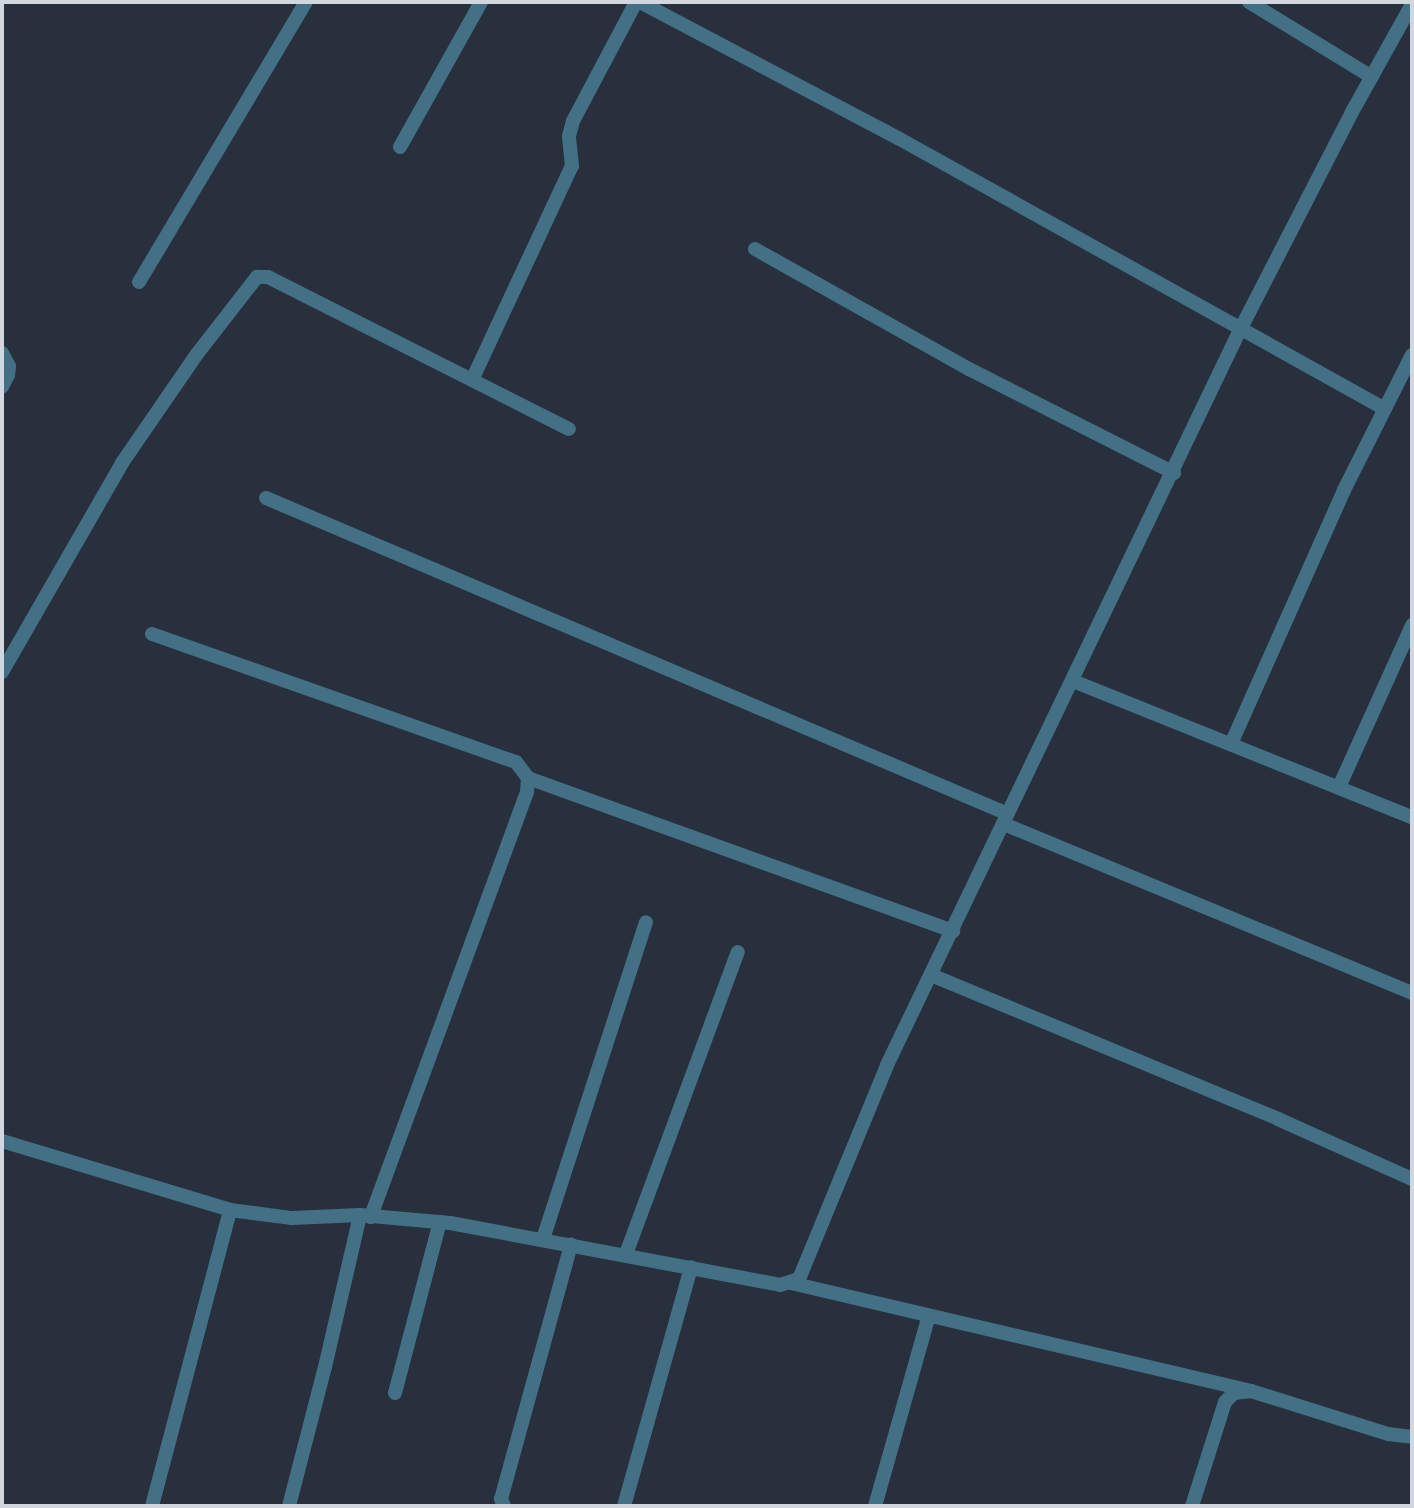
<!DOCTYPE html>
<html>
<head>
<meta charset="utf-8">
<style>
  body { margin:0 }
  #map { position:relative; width:1414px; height:1508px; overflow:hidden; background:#282f3d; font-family:"IBM Plex Sans",sans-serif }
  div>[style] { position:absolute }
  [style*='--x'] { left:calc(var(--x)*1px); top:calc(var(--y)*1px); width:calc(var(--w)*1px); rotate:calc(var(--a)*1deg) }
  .street>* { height:14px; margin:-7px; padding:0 7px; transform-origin:7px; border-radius:7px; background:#437085 }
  span { translate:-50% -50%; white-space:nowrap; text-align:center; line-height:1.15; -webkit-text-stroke:7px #282f3d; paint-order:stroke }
  .frame { position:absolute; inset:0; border:4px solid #d1d6df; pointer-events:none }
</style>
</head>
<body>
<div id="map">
  <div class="street">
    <div style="--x:640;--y:2;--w:292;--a:27.8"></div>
    <div style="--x:898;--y:138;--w:557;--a:29.09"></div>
    <div style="--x:1249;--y:2;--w:144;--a:31.4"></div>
    <div style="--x:400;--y:147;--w:166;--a:-60.8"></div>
    <div style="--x:755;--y:249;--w:245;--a:29.3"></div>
    <div style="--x:969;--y:369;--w:230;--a:26.9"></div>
    <div style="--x:139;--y:282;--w:326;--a:-59.2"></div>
    <div style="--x:2;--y:353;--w:15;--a:62"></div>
    <div style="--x:9;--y:366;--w:9;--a:96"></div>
    <div style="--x:8;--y:375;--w:13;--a:117"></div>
    <div style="--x:472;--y:380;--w:236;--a:-65"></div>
    <div style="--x:572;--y:166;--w:30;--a:-96"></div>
    <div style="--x:569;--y:136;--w:16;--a:-75"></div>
    <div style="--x:573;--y:121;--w:135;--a:-62.1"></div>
    <div style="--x:266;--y:498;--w:806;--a:23.07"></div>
    <div style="--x:152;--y:634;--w:386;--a:19.4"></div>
    <div style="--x:516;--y:762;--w:20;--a:53"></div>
    <div style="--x:528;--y:778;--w:14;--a:94"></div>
    <div style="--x:527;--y:792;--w:453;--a:110.2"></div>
    <div style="--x:2;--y:672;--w:241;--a:-60.1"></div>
    <div style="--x:122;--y:463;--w:132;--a:-55.5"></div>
    <div style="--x:197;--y:354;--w:98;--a:-52.1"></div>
    <div style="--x:257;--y:277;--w:11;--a:0"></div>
    <div style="--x:268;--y:277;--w:337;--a:26.8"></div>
    <div style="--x:1073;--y:681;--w:365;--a:21.9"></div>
    <div style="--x:1231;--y:744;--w:278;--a:-66"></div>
    <div style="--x:1344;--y:490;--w:151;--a:-63.3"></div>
    <div style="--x:528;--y:778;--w:452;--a:19.8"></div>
    <div style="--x:1339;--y:787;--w:178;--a:-65.7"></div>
    <div style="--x:1004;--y:824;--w:442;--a:22.5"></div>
    <div style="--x:931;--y:975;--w:376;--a:22.5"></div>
    <div style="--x:1278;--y:1119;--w:147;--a:24.1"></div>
    <div style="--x:2;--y:1141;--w:238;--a:16.8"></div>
    <div style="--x:230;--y:1210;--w:63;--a:7.4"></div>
    <div style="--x:292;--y:1218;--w:68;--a:-2.5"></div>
    <div style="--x:360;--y:1215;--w:90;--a:5.1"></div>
    <div style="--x:450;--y:1223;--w:336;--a:10.6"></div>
    <div style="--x:780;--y:1285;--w:20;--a:-18"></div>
    <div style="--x:799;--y:1279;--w:231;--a:-67.6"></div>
    <div style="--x:887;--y:1065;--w:815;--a:-64.35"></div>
    <div style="--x:1240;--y:330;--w:245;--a:-62.8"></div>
    <div style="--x:1352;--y:112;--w:124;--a:-60.9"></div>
    <div style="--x:543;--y:1239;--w:333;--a:-72"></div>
    <div style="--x:626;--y:1254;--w:322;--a:-69.7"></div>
    <div style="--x:791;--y:1283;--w:473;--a:13.2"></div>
    <div style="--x:395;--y:1393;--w:177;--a:-75.3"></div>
    <div style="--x:152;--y:1506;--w:306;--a:-75.2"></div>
    <div style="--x:289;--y:1506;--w:144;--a:-75.5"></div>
    <div style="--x:325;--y:1367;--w:156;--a:-77"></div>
    <div style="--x:504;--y:1506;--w:8;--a:-113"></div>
    <div style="--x:501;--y:1499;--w:264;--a:-74.6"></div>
    <div style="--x:624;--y:1506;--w:248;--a:-74.3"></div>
    <div style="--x:875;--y:1506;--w:198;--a:-74.2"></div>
    <div style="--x:1192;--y:1506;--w:109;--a:-72.4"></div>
    <div style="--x:1225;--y:1402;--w:13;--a:-45"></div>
    <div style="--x:1234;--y:1393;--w:17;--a:-7"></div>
    <div style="--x:1251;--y:1391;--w:144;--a:17.4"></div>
    <div style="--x:1388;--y:1434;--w:24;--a:7"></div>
  </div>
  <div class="frame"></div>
</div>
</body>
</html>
